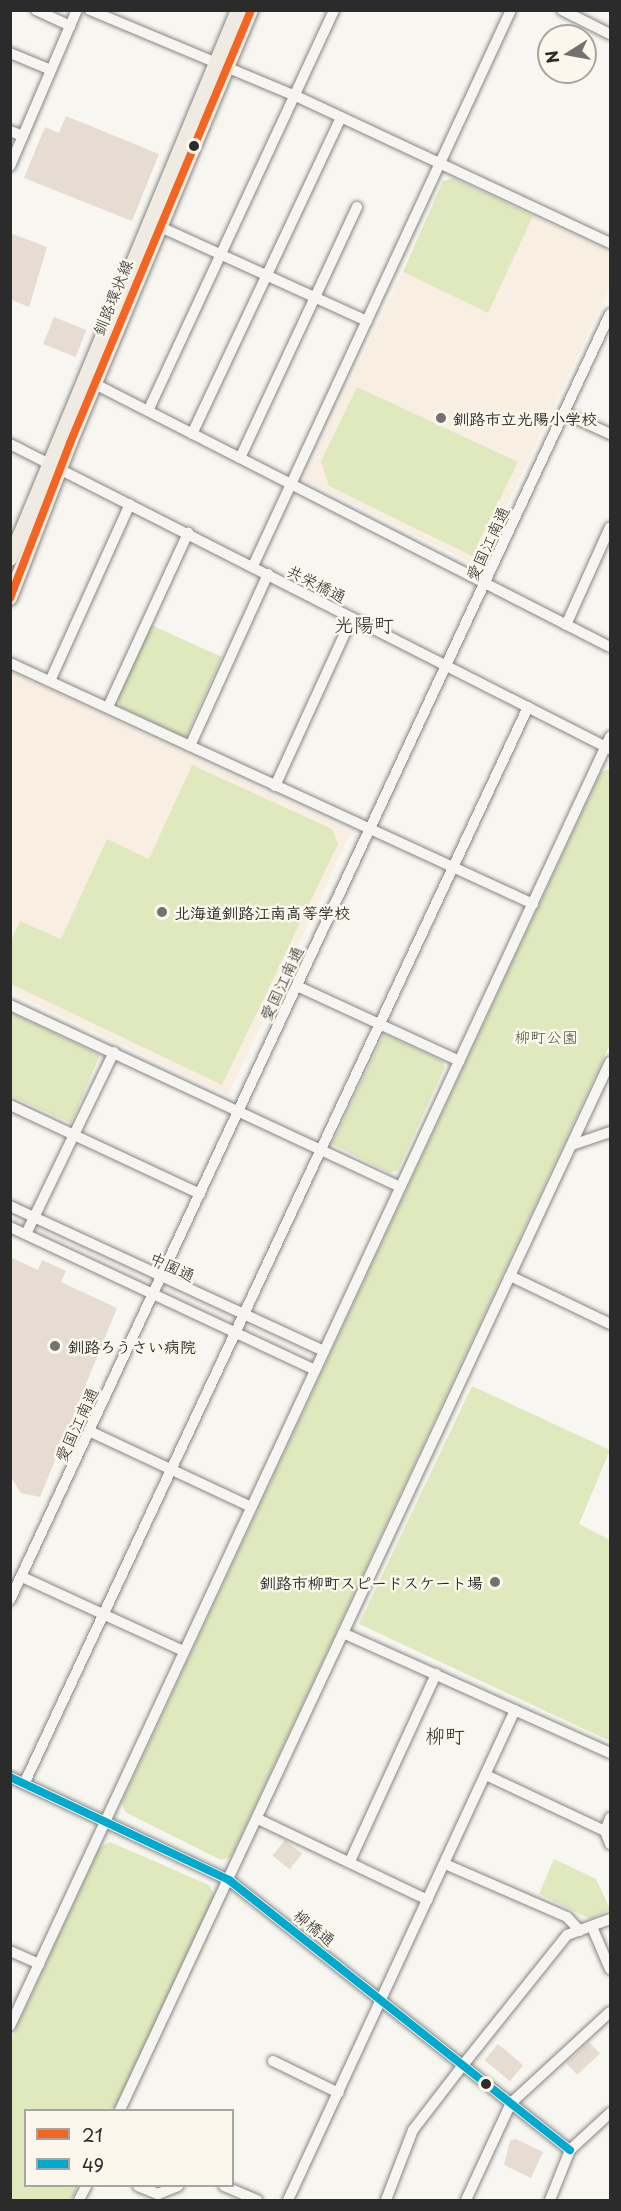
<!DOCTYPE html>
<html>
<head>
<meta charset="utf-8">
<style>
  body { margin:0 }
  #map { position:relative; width:621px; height:2211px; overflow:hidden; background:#f8f6f0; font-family:"Playpen Sans","Klee One",sans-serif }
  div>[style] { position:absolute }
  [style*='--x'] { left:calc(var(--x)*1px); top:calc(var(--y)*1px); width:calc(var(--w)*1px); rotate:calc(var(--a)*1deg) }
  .built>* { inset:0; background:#f8eee1 }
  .green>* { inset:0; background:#e0e9bd }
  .building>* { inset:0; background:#e6dcd2; transform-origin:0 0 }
  .roads { filter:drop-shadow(0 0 2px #878684) drop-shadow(0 0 2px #878684) }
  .minor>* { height:10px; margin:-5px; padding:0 5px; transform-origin:5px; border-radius:5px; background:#f6f5f1 }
  .major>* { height:14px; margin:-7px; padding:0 7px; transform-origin:7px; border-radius:7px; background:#efeae2 }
  .bus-1>* { height:8px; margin:-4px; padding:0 4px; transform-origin:4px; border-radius:4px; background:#f26522 }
  .bus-2>* { height:8px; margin:-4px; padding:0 4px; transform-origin:4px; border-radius:4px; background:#00a9ce }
  .dots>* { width:16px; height:16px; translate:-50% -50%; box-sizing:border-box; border:3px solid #fbf7ec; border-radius:50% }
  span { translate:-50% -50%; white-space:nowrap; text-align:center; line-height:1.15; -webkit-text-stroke:5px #fbf7ec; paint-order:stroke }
  .street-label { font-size:16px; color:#2b2b2b }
  .poi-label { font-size:16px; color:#2b2b2b; font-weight:700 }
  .left { translate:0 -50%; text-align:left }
  .right { translate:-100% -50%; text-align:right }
  .park-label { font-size:16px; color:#535845 }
  .quarter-label { font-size:20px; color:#2b2b2b }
  .frame { position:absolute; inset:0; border:12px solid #2b2b2b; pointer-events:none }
  .legend { position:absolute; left:24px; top:2109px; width:210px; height:78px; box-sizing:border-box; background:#fbf7ec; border:2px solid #a8a59f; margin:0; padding:8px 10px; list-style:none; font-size:18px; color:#2b2b2b }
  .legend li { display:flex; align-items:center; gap:12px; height:30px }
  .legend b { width:30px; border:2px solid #a8a59f }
  .north { position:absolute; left:537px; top:24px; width:60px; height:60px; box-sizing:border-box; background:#fbf7ec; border:2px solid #a8a59f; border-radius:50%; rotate:259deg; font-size:16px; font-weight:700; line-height:24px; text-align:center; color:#2b2b2b }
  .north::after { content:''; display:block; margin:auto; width:21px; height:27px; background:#737270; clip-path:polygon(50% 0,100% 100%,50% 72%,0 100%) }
</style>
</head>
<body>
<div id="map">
  <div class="built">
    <div style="clip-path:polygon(533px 216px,610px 252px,610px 287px,478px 566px,304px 479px,403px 272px,488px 313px)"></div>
    <div style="clip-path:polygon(10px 671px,351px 832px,228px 1095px,11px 992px)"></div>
  </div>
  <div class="green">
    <div style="clip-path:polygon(453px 178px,533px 216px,488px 313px,403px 272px,443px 181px)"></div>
    <div style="clip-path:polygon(357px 387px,518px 462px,472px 556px,329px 486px,321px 461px)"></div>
    <div style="clip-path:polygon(151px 625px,222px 657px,185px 738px,121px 707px,117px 698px)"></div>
    <div style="clip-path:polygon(192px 765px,332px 829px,338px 844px,222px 1085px,11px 984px,11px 942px,20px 921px,61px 939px,107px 839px,149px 859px)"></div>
    <div style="clip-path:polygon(610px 769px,610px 1044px,231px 1857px,221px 1860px,125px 1812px,122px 1802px,601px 772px)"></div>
    <div style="clip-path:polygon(10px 1012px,100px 1055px,71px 1123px,11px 1096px)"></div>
    <div style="clip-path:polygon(384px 1034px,442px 1061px,445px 1067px,398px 1170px,390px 1173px,332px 1144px)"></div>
    <div style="clip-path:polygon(472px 1386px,610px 1450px,579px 1524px,610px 1540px,610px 1741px,359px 1624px)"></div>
    <div style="clip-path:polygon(110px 1842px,209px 1885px,215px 1897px,114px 2110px,26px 2110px,26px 2186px,78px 2186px,71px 2200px,11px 2200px,11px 2040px,100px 1847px)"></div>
    <div style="clip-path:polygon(554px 1859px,596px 1879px,610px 1909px,590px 1919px,539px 1894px)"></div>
  </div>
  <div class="building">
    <div style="clip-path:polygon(66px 116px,159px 154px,132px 221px,24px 178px,45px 127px,59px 133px)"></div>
    <div style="clip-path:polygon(10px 233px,47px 247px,29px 307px,10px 299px)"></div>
    <div style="left:54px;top:317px;width:35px;height:29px;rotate:22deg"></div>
    <div style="clip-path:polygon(10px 1257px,38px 1270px,42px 1260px,66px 1271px,61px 1282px,117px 1308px,40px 1497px,21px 1493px,10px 1476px)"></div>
    <div style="left:285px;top:1840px;width:22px;height:20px;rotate:39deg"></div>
    <div style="left:589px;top:2042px;width:16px;height:31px;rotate:47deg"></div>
    <div style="left:498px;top:2044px;width:33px;height:21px;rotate:40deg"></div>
    <div style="clip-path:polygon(516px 2139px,543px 2152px,531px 2178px,504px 2165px,510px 2141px)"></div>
  </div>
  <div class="roads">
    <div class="minor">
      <div style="--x:36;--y:10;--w:38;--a:25"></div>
      <div style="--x:90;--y:10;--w:223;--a:22.7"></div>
      <div style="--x:296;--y:96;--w:347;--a:25.1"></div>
      <div style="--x:562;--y:10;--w:54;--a:26.6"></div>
      <div style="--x:10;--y:53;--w:44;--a:22.5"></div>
      <div style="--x:10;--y:131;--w:14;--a:21"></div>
      <div style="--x:10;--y:166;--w:170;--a:-66.8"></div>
      <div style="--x:154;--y:224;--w:234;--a:24.5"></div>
      <div style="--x:95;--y:384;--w:578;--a:27.05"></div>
      <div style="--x:148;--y:411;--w:442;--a:-65.1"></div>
      <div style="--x:564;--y:413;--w:51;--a:24.5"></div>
      <div style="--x:192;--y:434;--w:350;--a:-64.8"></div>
      <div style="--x:10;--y:444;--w:673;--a:26.95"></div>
      <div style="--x:240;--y:458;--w:277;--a:-65"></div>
      <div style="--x:253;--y:566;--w:613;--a:-65.11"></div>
      <div style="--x:566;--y:625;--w:107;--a:-65.8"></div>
      <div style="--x:10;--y:663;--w:576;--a:24.74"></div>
      <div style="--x:50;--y:681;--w:194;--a:-65.7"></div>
      <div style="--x:108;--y:707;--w:192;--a:-65.3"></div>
      <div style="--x:190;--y:746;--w:189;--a:-65.6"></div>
      <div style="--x:275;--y:786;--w:185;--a:-65.4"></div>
      <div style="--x:297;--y:986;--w:179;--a:24.8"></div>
      <div style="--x:10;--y:1005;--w:430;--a:25"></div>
      <div style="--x:10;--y:1105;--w:210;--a:25.1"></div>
      <div style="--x:572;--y:1145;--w:40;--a:-18.9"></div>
      <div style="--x:10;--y:1206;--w:346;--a:24.8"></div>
      <div style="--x:10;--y:1227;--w:337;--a:25.1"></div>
      <div style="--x:26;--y:1234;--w:202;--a:-64.2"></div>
      <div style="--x:510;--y:1276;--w:111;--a:25.6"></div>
      <div style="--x:89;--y:1431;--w:179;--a:25.1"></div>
      <div style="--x:22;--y:1577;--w:178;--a:24.6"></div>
      <div style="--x:10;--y:1600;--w:1419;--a:-64.99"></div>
      <div style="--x:343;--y:1633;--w:293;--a:24.2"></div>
      <div style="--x:486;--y:1775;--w:132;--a:25.2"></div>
      <div style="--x:605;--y:1831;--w:14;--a:69"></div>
      <div style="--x:10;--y:1777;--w:242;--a:25.2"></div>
      <div style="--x:229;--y:1880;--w:435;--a:38.4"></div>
      <div style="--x:24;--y:1784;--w:1189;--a:-64.92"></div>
      <div style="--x:258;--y:1819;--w:188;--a:25.5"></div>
      <div style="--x:605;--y:1831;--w:14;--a:-69"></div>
      <div style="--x:350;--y:1861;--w:206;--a:-65.3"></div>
      <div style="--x:445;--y:1864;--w:133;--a:23.5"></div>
      <div style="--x:567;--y:1917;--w:19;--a:47"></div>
      <div style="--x:592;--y:1927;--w:46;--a:66.8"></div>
      <div style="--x:10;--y:1951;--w:32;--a:24"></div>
      <div style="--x:10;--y:2026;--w:1422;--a:-65.04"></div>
      <div style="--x:273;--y:2061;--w:73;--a:25.9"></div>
      <div style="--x:120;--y:2110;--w:1157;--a:-64.94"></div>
      <div style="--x:138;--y:2186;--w:22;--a:22"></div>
      <div style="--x:158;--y:2194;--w:22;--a:-22"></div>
      <div style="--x:224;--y:2186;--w:36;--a:23"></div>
      <div style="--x:79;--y:2200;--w:16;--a:-63"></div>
      <div style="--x:288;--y:2200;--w:540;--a:-65.14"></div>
      <div style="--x:386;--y:2200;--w:75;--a:-68.9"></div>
      <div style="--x:413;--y:2130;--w:82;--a:-52.4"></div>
      <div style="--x:463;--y:2065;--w:166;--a:-51.3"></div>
      <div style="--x:567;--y:1935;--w:46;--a:-20.4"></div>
      <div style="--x:466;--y:2200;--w:107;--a:-65.1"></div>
      <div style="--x:511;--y:2103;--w:134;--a:-42.6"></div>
      <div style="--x:550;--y:2200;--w:54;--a:-68.2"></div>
      <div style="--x:570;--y:2150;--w:54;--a:-42.8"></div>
    </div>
    <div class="major">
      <div style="--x:10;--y:559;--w:594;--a:-67.45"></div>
      <div style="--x:10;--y:598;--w:166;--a:-68.8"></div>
      <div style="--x:70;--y:443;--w:469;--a:-67.3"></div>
    </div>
  </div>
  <div class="bus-1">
    <div style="--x:10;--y:598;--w:166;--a:-68.8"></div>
    <div style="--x:70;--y:443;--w:469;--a:-67.3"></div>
  </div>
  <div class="bus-2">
    <div style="--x:10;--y:1777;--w:242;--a:25.2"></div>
    <div style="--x:229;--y:1880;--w:435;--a:38.4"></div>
  </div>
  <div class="dots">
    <div style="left:194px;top:146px;background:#2b2b2b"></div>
    <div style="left:441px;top:418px;background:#737270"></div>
    <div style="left:162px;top:912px;background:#737270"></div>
    <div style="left:55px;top:1346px;background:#737270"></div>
    <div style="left:495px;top:1582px;background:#737270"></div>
    <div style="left:486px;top:2084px;background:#2b2b2b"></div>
  </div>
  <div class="street-label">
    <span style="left:112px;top:297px;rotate:-68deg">釧路環状線</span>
    <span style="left:487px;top:543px;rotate:-65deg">愛国江南通</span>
    <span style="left:317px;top:583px;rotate:27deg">共栄橋通</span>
    <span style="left:281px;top:983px;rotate:-65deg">愛国江南通</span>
    <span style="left:173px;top:1266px;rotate:25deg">中園通</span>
    <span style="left:76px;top:1424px;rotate:-65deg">愛国江南通</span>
    <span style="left:315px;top:1927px;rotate:39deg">柳橋通</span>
  </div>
  <div class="poi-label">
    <span class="left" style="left:453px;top:418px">釧路市立光陽小学校</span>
    <span class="left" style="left:174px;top:912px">北海道釧路江南高等学校</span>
    <span class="left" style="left:68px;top:1346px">釧路ろうさい病院</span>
    <span class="right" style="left:483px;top:1582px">釧路市柳町スピードスケート場</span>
  </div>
  <div class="park-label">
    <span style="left:546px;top:1036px">柳町公園</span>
  </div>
  <div class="quarter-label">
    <span style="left:364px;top:624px">光陽町</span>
    <span style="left:445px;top:1735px">柳町</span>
  </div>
  <div class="frame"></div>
  <ul class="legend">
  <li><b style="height:8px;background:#f26522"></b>21</li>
  <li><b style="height:8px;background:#00a9ce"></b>49</li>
  </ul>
  <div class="north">N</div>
</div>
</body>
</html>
